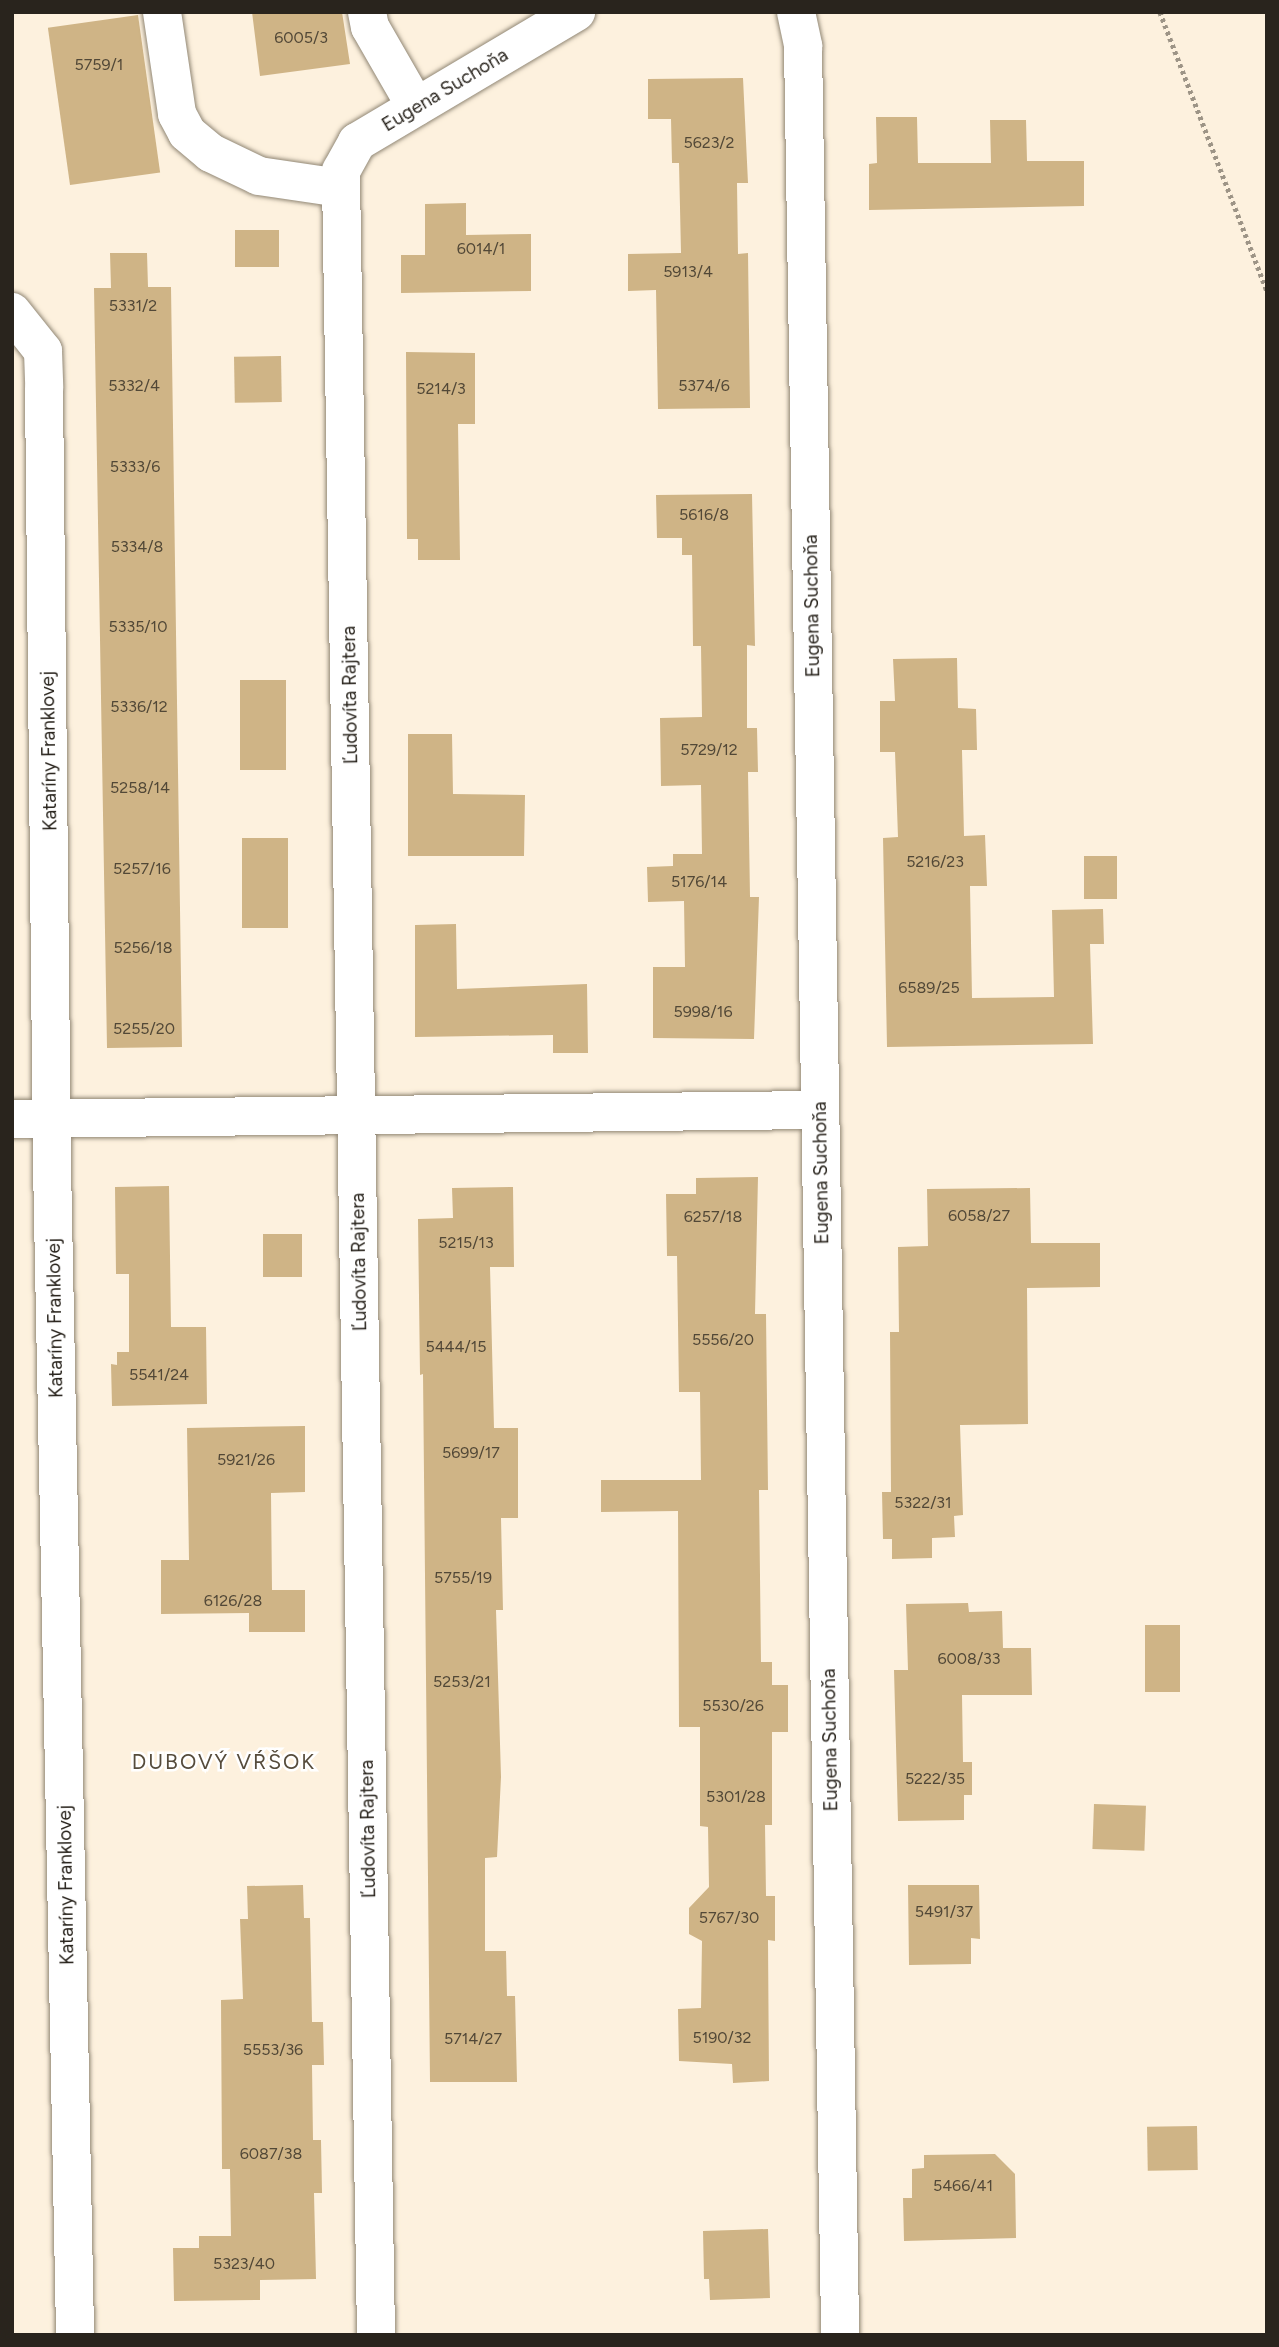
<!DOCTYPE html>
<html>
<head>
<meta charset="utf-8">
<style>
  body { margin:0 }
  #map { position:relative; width:1279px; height:2347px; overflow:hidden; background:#fdf1de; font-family:Figtree,sans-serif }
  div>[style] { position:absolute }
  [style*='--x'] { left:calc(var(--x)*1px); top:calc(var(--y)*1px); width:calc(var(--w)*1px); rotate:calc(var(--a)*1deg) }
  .building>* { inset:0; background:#cfb486; transform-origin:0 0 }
  .path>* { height:4.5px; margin-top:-2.25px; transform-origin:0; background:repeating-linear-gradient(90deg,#9d9486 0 3.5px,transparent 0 7px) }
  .roads { filter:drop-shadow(0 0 2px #918775) drop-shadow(0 0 2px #918775) }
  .minor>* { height:38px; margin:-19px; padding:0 19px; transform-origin:19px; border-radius:19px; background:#fff }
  span { translate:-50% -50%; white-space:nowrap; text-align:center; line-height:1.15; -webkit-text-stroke:5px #fff; paint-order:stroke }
  .number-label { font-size:16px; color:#524837 }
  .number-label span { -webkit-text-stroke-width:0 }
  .street-label { font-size:19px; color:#29241d }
  .neighbourhood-label { font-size:21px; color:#564c3c; letter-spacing:2px }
  .frame { position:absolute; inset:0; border:14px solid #29241d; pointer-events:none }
</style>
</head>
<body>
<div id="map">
  <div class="building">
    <div style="clip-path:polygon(252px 12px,342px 12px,350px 64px,260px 76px)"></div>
    <div style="left:138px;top:15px;width:159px;height:91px;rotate:82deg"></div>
    <div style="clip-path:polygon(743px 78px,748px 183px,737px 183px,738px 254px,748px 253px,750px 408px,658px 409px,656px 290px,628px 291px,628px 254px,681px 253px,679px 163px,672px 163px,671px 119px,648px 119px,648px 79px)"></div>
    <div style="clip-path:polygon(876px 117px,917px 117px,918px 163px,991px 163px,990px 120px,1026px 120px,1027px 161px,1084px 161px,1084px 206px,869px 210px,869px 164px,877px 163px)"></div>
    <div style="clip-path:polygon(466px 203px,466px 235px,531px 234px,531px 291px,401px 293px,401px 255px,425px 255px,425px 204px)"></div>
    <div style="left:279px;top:230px;width:37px;height:44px;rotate:90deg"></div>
    <div style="clip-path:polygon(110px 253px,147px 253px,148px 287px,171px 287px,182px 1047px,107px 1048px,94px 288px,111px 288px)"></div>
    <div style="clip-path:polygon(406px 352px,475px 353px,475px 424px,458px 424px,460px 560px,418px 560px,418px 539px,407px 539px)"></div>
    <div style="left:281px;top:356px;width:46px;height:47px;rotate:89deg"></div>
    <div style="clip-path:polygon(752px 494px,755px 646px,747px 645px,747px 728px,757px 728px,758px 772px,748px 772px,750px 897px,759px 897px,754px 1039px,653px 1038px,653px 967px,685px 967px,684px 901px,648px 902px,647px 867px,673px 866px,673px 854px,702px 854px,701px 785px,661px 786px,660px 718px,702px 717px,701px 646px,693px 646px,692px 555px,682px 555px,682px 538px,657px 538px,656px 495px)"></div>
    <div style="clip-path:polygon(957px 658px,958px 708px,976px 709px,977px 750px,962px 750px,964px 836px,985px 835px,987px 886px,970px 886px,972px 998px,1054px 997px,1052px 910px,1103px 909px,1104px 944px,1090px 944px,1093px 1044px,887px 1047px,883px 838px,898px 837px,895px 752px,880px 752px,880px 701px,895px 701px,893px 659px)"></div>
    <div style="left:240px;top:680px;width:46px;height:90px"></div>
    <div style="clip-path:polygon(408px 734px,452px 734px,453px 794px,525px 795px,524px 856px,408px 856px)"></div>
    <div style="left:242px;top:838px;width:46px;height:90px"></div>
    <div style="left:1084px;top:856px;width:33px;height:43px"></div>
    <div style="clip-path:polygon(456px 924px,457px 989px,587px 984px,588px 1053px,553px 1053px,553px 1035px,415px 1037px,415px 925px)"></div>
    <div style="clip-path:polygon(758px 1177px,755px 1314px,766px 1314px,768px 1490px,759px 1490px,761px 1662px,772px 1662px,772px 1685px,788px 1685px,788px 1732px,772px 1732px,772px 1825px,765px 1825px,766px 1896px,775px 1896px,775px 1941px,768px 1940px,769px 2081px,733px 2083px,732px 2064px,679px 2061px,678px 2009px,701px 2008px,702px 1941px,689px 1934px,689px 1908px,709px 1887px,708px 1827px,700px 1826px,700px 1727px,679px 1727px,678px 1511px,601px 1512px,601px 1480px,701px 1480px,700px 1392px,679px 1392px,677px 1256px,667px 1256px,666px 1194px,696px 1194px,696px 1178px)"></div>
    <div style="clip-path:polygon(169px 1186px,171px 1327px,206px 1327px,207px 1404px,112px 1406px,111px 1364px,117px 1365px,117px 1352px,129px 1352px,129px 1274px,116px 1274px,115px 1187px)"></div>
    <div style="clip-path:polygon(513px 1187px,514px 1267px,490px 1267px,494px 1428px,518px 1428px,518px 1518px,501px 1518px,503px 1610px,496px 1610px,501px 1777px,497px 1857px,485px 1858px,485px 1951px,506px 1951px,507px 1996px,515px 1996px,517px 2082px,430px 2082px,423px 1374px,420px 1375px,418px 1219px,453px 1218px,452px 1188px)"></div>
    <div style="clip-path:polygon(1030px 1188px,1031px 1243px,1100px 1243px,1100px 1287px,1027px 1288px,1028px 1424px,960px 1425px,963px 1515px,954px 1516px,955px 1537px,932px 1538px,932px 1558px,892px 1559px,892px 1539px,883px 1539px,882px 1492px,891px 1492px,890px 1332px,899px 1332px,898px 1247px,928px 1246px,927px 1189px)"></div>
    <div style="left:263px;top:1234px;width:39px;height:43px"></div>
    <div style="clip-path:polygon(305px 1426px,305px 1492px,271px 1493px,272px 1590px,305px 1590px,305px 1632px,249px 1632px,249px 1613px,161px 1614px,161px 1560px,189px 1560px,187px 1428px)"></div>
    <div style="clip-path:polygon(968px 1603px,969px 1612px,1002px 1611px,1003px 1648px,1031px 1648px,1032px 1695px,962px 1695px,963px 1762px,972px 1762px,972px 1795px,964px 1795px,964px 1820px,898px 1821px,894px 1670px,908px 1670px,906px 1604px)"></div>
    <div style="left:1145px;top:1625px;width:35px;height:67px"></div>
    <div style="left:1094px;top:1804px;width:52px;height:45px;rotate:2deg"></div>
    <div style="clip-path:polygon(303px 1885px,304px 1918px,310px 1918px,312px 2022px,323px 2022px,324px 2065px,312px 2065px,313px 2140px,321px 2140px,322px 2193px,314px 2193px,316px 2279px,260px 2280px,260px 2300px,174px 2301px,173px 2248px,199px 2248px,199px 2236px,231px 2236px,230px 2169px,222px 2169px,221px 2000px,243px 1999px,240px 1919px,248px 1919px,247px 1886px)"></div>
    <div style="clip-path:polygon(908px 1885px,979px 1885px,980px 1939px,971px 1938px,971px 1964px,909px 1965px)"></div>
    <div style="left:1197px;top:2126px;width:44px;height:50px;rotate:89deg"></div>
    <div style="clip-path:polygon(995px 2154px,1015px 2174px,1016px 2238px,904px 2241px,903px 2198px,912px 2198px,912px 2169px,924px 2168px,924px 2155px)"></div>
    <div style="clip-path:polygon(768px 2229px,770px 2298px,710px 2300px,709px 2279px,704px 2279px,703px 2231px)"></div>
  </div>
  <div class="path">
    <div style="--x:1160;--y:12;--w:299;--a:69"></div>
  </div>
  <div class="roads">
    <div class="minor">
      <div style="--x:162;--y:12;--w:103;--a:81.6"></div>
      <div style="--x:177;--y:114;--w:21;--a:62"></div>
      <div style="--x:187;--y:133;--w:31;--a:40"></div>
      <div style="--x:211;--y:153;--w:53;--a:25.6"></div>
      <div style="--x:259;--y:176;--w:82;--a:8.4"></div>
      <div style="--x:367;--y:12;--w:15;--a:79"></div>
      <div style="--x:370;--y:27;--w:92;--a:60.1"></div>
      <div style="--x:796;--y:12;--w:35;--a:78"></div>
      <div style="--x:803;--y:46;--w:2289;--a:89.07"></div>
      <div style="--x:12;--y:312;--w:50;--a:51.5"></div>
      <div style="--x:43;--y:351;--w:37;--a:88"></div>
      <div style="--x:44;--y:388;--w:777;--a:89.41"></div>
      <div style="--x:52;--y:1165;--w:1170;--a:88.87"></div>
      <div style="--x:12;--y:1119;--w:808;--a:-0.64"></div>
      <div style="--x:376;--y:2335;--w:2164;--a:-90.93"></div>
      <div style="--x:341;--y:171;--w:33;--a:-61"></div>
      <div style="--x:357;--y:142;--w:255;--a:-30.7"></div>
    </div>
  </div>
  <div class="number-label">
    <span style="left:301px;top:38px">6005/3</span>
    <span style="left:99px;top:65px">5759/1</span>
    <span style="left:709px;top:143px">5623/2</span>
    <span style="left:481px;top:249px">6014/1</span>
    <span style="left:688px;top:272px">5913/4</span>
    <span style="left:133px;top:306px">5331/2</span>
    <span style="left:134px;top:386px">5332/4</span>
    <span style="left:704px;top:386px">5374/6</span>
    <span style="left:441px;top:389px">5214/3</span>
    <span style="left:135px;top:467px">5333/6</span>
    <span style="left:704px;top:515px">5616/8</span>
    <span style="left:137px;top:547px">5334/8</span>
    <span style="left:138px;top:627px">5335/10</span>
    <span style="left:139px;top:707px">5336/12</span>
    <span style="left:709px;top:750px">5729/12</span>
    <span style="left:140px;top:788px">5258/14</span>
    <span style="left:935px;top:862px">5216/23</span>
    <span style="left:142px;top:869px">5257/16</span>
    <span style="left:699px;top:882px">5176/14</span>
    <span style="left:143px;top:948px">5256/18</span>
    <span style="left:929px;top:988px">6589/25</span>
    <span style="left:703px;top:1012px">5998/16</span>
    <span style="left:144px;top:1029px">5255/20</span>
    <span style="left:979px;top:1216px">6058/27</span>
    <span style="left:713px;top:1217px">6257/18</span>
    <span style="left:466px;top:1243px">5215/13</span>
    <span style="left:723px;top:1340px">5556/20</span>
    <span style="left:456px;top:1347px">5444/15</span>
    <span style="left:159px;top:1375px">5541/24</span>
    <span style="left:471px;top:1453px">5699/17</span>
    <span style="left:246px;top:1460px">5921/26</span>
    <span style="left:923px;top:1503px">5322/31</span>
    <span style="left:463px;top:1578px">5755/19</span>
    <span style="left:233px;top:1601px">6126/28</span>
    <span style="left:969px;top:1659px">6008/33</span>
    <span style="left:462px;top:1682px">5253/21</span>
    <span style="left:733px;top:1706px">5530/26</span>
    <span style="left:935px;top:1779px">5222/35</span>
    <span style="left:736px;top:1797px">5301/28</span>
    <span style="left:944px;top:1912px">5491/37</span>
    <span style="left:729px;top:1918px">5767/30</span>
    <span style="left:722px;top:2038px">5190/32</span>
    <span style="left:473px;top:2039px">5714/27</span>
    <span style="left:273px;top:2050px">5553/36</span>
    <span style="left:271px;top:2154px">6087/38</span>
    <span style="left:963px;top:2186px">5466/41</span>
    <span style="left:244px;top:2264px">5323/40</span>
  </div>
  <div class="street-label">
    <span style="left:445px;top:90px;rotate:-31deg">Eugena Suchoňa</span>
    <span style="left:812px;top:606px;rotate:-91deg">Eugena Suchoňa</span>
    <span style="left:350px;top:695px;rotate:-91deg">Ľudovíta Rajtera</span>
    <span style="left:49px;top:751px;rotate:-91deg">Kataríny Franklovej</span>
    <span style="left:821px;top:1173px;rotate:-91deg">Eugena Suchoňa</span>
    <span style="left:359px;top:1262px;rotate:-91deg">Ľudovíta Rajtera</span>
    <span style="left:55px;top:1318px;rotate:-91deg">Kataríny Franklovej</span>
    <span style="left:830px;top:1740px;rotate:-91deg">Eugena Suchoňa</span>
    <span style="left:368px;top:1829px;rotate:-91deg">Ľudovíta Rajtera</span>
    <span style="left:66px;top:1885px;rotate:-91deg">Kataríny Franklovej</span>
  </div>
  <div class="neighbourhood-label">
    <span style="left:224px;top:1762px">DUBOVÝ VŔŠOK</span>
  </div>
  <div class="frame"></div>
</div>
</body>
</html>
